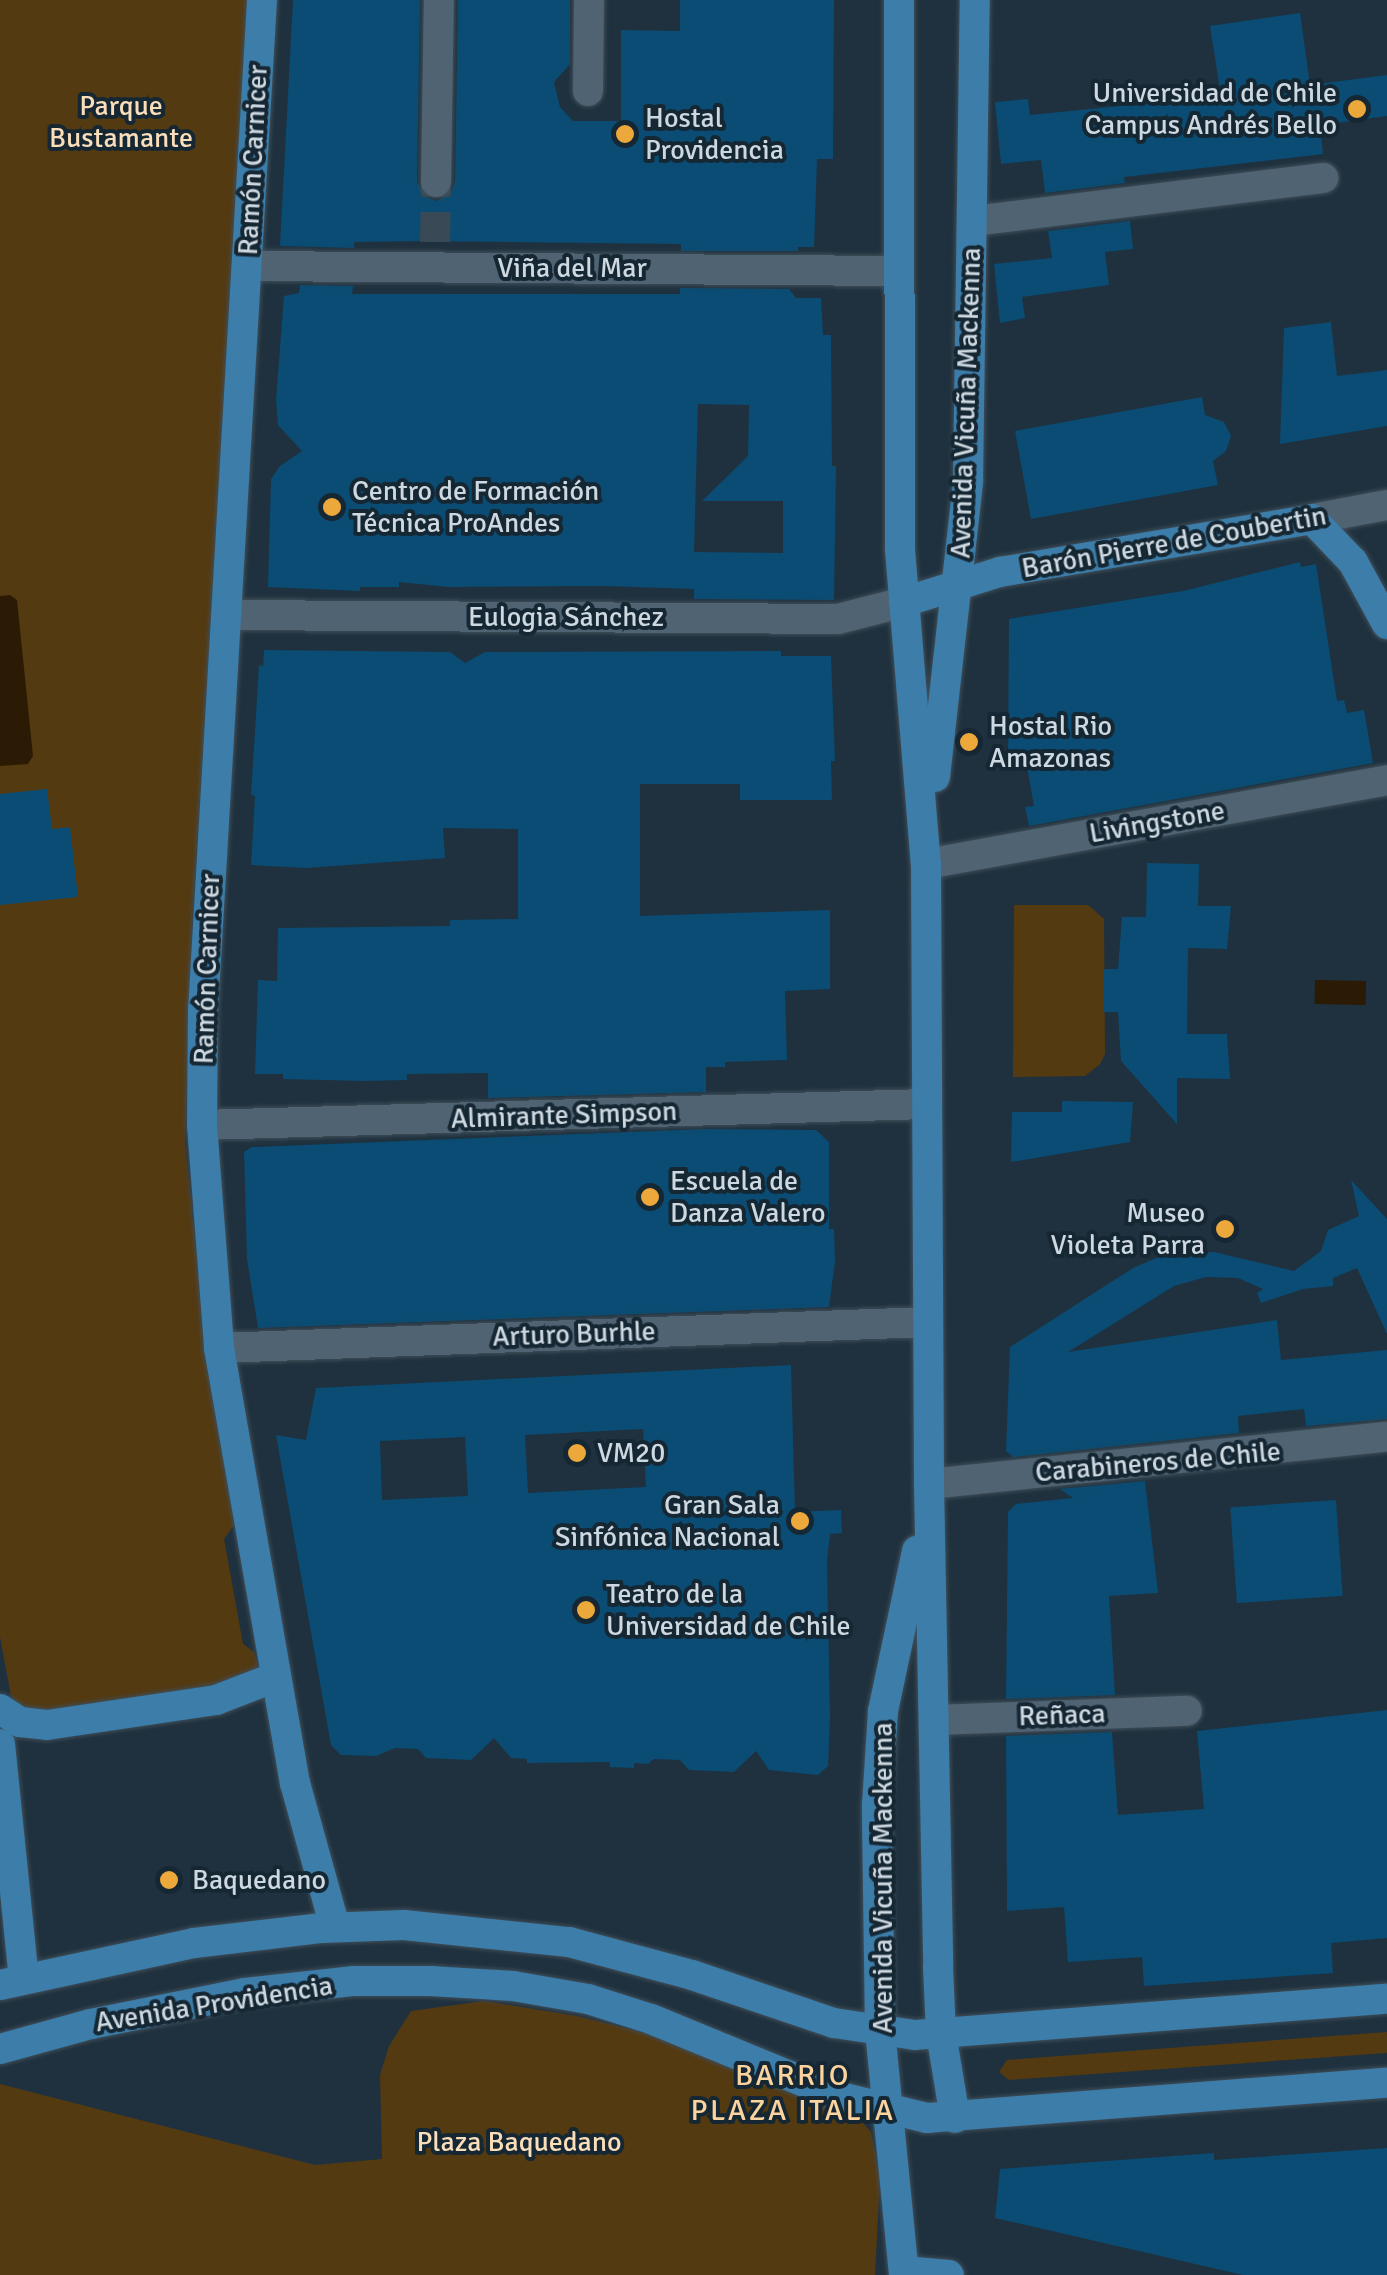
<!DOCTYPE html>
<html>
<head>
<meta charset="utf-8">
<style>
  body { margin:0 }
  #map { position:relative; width:1387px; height:2275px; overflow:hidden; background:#1f313e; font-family:Signika,sans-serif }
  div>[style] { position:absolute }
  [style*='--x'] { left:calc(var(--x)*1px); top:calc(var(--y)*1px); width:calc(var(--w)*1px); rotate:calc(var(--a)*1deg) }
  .green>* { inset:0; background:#543a11 }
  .water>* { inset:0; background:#2b1b04; transform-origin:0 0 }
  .building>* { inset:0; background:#0a4c73; transform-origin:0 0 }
  .minor-tunnel>* { height:30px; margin-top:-15px; transform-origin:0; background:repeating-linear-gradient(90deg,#394a56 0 30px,transparent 0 45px) }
  .roads { filter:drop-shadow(0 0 2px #3f4e59) drop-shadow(0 0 2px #3f4e59) }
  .minor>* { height:30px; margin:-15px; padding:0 15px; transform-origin:15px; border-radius:15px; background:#506372 }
  .major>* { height:30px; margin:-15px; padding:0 15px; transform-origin:15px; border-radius:15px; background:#3c7da9 }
  .dots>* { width:28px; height:28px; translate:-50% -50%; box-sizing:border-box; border:5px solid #162734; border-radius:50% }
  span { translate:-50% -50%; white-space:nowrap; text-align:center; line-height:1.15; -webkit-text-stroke:8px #162734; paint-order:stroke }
  .poi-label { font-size:28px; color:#cdd8e0 }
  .right { translate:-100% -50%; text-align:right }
  .left { translate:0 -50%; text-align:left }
  .park-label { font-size:28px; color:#fadeba }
  .street-label { font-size:28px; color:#cdd8e0 }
  .neighbourhood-label { font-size:30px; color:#fad39f; letter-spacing:2.5px }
</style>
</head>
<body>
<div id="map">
  <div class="green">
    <div style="clip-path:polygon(0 0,249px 0,192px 926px,185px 1144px,209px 1375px,234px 1525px,224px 1539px,243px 1644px,254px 1652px,258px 1665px,247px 1680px,38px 1714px,15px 1703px,11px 1696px,0 1637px)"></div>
    <div style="clip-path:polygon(1014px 905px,1088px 905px,1104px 919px,1105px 1054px,1100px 1064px,1085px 1076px,1013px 1077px)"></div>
    <div style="clip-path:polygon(484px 2001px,577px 2016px,673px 2040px,855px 2114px,871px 2132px,880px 2178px,875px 2275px,0 2275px,0 2084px,315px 2165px,382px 2159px,380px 2075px,389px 2046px,411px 2011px)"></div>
    <div style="clip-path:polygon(1387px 2032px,1387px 2053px,1009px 2080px,999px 2072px,1007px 2060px)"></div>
  </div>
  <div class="water">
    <div style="clip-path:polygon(10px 595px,17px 600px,33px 756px,28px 764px,0 766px,0 596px)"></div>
    <div style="left:1315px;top:980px;width:51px;height:24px;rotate:1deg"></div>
  </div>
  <div class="building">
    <div style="clip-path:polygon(293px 0,420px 0,417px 182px,426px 197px,437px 201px,451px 192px,455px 182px,458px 0,570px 0,570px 64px,554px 82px,560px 107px,573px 121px,621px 121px,621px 30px,680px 31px,680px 0,834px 0,833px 159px,817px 159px,814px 247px,798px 247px,798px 251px,681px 251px,681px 244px,424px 241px,354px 242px,354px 248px,280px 246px)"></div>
    <div style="clip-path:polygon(1300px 13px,1310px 85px,1387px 75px,1387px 116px,1320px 125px,1323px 154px,1124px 177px,1125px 183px,1045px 193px,1041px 160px,1001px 164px,995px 102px,1028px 99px,1030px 115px,1221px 96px,1210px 26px)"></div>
    <div style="clip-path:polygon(1130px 221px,1133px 249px,1105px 252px,1109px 285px,1022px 297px,1025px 318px,1000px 323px,994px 264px,1052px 258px,1048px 231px)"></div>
    <div style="clip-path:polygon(evenodd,300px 285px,353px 286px,352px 294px,680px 294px,680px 288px,789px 289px,796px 298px,821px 298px,823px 335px,831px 335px,832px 466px,836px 466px,834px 600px,694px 599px,694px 589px,604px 586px,448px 587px,399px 582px,399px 587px,360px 587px,360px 591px,268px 587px,271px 479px,280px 466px,302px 451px,278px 425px,276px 400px,284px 296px,299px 293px,300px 285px,698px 404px,749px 405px,748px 456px,702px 501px,783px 501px,783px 553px,694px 552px,698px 404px)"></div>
    <div style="clip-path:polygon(1331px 322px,1337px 376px,1387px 370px,1387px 426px,1280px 444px,1284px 328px)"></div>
    <div style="clip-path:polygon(1202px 397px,1205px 415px,1224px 422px,1231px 436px,1226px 451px,1213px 461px,1218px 485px,1031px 519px,1015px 431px)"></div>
    <div style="clip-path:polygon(1300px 562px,1301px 567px,1316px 564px,1337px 701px,1344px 700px,1347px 713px,1364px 710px,1373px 763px,1029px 826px,1025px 807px,1034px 806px,1025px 756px,1008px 759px,1009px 619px,1183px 591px)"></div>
    <div style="clip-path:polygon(264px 650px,450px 652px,465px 663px,485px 652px,781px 651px,781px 656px,831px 656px,835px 761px,831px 761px,832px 800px,740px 800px,740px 784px,640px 784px,640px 916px,830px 910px,830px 989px,785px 991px,787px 1060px,725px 1062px,725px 1067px,706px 1067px,706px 1092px,488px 1098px,488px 1073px,407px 1074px,407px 1080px,364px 1081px,283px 1079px,283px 1074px,255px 1074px,258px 980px,277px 981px,278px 928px,450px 926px,450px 920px,518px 919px,518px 829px,443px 828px,445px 858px,306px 868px,251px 865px,255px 796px,251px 795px,259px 665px,263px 666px)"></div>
    <div style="clip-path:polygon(47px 789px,52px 829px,70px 827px,78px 897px,0 905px,0 794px)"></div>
    <div style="clip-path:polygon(1147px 863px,1199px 864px,1198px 906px,1231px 906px,1227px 949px,1188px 948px,1187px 1034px,1227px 1034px,1230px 1079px,1177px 1078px,1177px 1124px,1121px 1061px,1118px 1012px,1104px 1012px,1104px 969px,1118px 969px,1122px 917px,1146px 917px)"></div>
    <div style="clip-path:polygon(1062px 1101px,1133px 1102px,1130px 1142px,1011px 1162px,1012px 1112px,1062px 1112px)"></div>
    <div style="clip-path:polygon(707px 1129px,816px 1130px,829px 1142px,829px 1229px,834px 1229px,835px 1261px,829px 1307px,258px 1328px,247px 1259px,244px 1152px,252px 1147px)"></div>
    <div style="clip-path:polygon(1351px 1180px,1387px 1219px,1387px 1334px,1357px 1268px,1333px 1278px,1333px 1286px,1303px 1289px,1261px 1303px,1257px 1293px,1263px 1289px,1238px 1278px,1206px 1277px,1174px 1286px,1068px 1352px,1277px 1320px,1281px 1360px,1387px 1350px,1387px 1419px,1306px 1426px,1304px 1409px,1238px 1416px,1239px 1433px,1013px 1457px,1006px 1451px,1010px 1347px,1133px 1268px,1163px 1255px,1214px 1252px,1294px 1271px,1321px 1251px,1328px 1230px,1359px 1216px)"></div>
    <div style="clip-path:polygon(evenodd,791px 1365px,795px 1512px,841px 1510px,842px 1533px,830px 1534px,827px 1560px,830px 1717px,828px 1766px,818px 1775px,769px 1770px,756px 1751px,734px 1772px,689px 1770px,680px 1760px,654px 1759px,648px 1764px,634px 1763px,634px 1768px,610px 1767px,610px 1762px,527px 1763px,527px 1759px,511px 1758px,494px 1738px,471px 1760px,426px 1758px,418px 1749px,395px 1748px,376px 1756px,341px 1755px,331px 1745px,276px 1435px,306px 1440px,316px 1388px,791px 1365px,643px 1429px,646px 1487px,528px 1493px,525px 1435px,643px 1429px,791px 1365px,465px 1437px,468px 1496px,382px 1500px,380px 1441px,465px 1437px)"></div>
    <div style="clip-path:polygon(1145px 1481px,1158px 1593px,1109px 1596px,1115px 1695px,1006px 1699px,1008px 1512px,1016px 1504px,1073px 1498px,1060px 1489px)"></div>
    <div style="left:1336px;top:1500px;width:96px;height:106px;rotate:86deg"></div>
    <div style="clip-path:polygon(1387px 1710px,1387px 1938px,1331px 1943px,1333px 1973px,1144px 1986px,1142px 1957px,1068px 1962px,1064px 1907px,1007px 1911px,1006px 1736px,1112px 1732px,1118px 1815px,1204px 1809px,1197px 1731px)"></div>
    <div style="clip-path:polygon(1387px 2148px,1387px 2275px,1243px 2275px,995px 2218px,1000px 2169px,1214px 2153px,1214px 2160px)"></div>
  </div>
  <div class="minor-tunnel">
    <div style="--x:435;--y:242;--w:60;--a:-89"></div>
  </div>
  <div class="roads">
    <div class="minor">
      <div style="--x:588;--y:91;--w:91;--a:-89.4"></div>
      <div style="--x:436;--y:182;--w:182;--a:-89.1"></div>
      <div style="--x:973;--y:221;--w:353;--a:-7"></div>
      <div style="--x:247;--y:266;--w:651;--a:0.44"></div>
      <div style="--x:1312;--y:519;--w:76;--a:-10.6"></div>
      <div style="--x:226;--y:615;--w:612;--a:0.37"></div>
      <div style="--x:838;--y:619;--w:68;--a:-14.4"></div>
      <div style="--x:926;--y:864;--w:469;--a:-10.3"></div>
      <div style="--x:202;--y:1125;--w:725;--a:-1.66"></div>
      <div style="--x:219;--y:1348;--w:709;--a:-2.1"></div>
      <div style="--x:929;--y:1484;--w:460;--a:-5.9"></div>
      <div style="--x:936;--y:1720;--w:251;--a:-2.1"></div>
    </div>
    <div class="major">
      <div style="--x:262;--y:0;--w:1012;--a:93.34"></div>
      <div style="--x:203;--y:1010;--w:115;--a:90.5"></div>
      <div style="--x:202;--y:1125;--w:224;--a:85.6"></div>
      <div style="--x:219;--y:1348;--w:442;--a:80.1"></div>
      <div style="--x:295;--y:1783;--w:149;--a:74.5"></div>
      <div style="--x:899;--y:0;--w:550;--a:89.9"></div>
      <div style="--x:900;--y:550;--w:315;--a:85.3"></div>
      <div style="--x:926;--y:864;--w:620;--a:89.72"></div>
      <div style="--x:929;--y:1484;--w:483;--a:88.9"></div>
      <div style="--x:938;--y:1967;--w:66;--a:87.4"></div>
      <div style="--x:941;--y:2033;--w:86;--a:80.6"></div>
      <div style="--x:904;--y:602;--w:101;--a:-17.4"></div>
      <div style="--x:1000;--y:572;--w:316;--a:-9.6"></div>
      <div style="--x:1312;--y:519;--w:59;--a:46.4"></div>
      <div style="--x:1353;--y:562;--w:71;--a:61.3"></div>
      <div style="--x:935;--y:777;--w:297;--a:-83.6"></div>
      <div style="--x:968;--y:482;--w:482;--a:-89.2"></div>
      <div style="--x:0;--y:1709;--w:24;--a:33"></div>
      <div style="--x:20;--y:1722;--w:27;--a:6"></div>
      <div style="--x:47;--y:1725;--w:171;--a:-8.4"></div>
      <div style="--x:216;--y:1700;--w:64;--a:-21"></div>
      <div style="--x:0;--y:1744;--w:236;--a:84.2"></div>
      <div style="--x:0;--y:1985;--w:198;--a:-12.2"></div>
      <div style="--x:194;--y:1943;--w:129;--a:-6.7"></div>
      <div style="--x:322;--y:1928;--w:82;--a:-2.1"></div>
      <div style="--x:404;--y:1925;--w:166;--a:5.9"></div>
      <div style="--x:569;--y:1942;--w:127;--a:15"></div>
      <div style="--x:692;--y:1975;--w:150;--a:18.7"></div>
      <div style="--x:834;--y:2023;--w:82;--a:8.4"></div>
      <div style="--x:915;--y:2035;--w:473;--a:-4.4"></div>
      <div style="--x:0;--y:2049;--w:94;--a:-15.4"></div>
      <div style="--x:91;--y:2024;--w:157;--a:-11.4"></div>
      <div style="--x:245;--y:1993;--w:110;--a:-6.3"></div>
      <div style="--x:354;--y:1981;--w:76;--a:0"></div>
      <div style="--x:430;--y:1981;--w:83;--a:3.4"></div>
      <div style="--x:513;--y:1986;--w:76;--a:9.8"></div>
      <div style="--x:588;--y:1999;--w:66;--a:17.6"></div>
      <div style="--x:651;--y:2019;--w:205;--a:22.3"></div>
      <div style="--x:841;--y:2097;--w:89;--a:13.7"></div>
      <div style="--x:927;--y:2118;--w:461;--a:-4.4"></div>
      <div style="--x:904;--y:2271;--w:45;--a:5.1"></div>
      <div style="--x:904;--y:2275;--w:244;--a:-95.6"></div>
      <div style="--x:880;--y:2032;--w:228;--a:-90.8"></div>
      <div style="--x:877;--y:1804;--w:93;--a:-86.3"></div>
      <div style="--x:883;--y:1711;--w:164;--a:-78"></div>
    </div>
  </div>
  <div class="dots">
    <div style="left:1357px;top:109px;background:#eda83b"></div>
    <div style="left:625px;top:134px;background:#eda83b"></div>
    <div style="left:332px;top:507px;background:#eda83b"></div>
    <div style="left:969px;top:742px;background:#eda83b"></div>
    <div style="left:650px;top:1197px;background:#eda83b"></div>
    <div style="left:1225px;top:1229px;background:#eda83b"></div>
    <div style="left:577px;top:1453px;background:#eda83b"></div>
    <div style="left:800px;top:1521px;background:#eda83b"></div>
    <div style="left:586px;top:1610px;background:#eda83b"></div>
    <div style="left:169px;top:1880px;background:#eda83b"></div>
  </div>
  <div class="poi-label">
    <span class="right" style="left:1337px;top:109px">Universidad de Chile<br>Campus Andrés Bello</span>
    <span class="left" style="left:645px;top:134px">Hostal<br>Providencia</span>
    <span class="left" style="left:352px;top:507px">Centro de Formación<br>Técnica ProAndes</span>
    <span class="left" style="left:989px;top:742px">Hostal Rio<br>Amazonas</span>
    <span class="left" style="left:670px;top:1197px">Escuela de<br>Danza Valero</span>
    <span class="right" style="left:1205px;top:1229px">Museo<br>Violeta Parra</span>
    <span class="left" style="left:597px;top:1453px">VM20</span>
    <span class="right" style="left:780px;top:1521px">Gran Sala<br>Sinfónica Nacional</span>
    <span class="left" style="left:606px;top:1610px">Teatro de la<br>Universidad de Chile</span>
    <span class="left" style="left:192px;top:1880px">Baquedano</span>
  </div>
  <div class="park-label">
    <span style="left:121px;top:122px">Parque<br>Bustamante</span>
    <span style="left:519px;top:2142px">Plaza Baquedano</span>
  </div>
  <div class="street-label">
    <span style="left:253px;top:160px;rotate:-87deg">Ramón Carnicer</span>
    <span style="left:572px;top:268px">Viña del Mar</span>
    <span style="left:966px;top:403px;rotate:-88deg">Avenida Vicuña Mackenna</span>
    <span style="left:1174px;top:542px;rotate:-10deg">Barón Pierre de Coubertin</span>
    <span style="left:566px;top:617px">Eulogia Sánchez</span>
    <span style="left:1157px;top:822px;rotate:-10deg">Livingstone</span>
    <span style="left:207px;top:969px;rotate:-88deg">Ramón Carnicer</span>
    <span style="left:564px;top:1115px;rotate:-2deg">Almirante Simpson</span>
    <span style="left:574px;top:1334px;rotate:-2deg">Arturo Burhle</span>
    <span style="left:1158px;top:1462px;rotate:-5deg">Carabineros de Chile</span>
    <span style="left:1062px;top:1715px;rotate:-2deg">Reñaca</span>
    <span style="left:883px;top:1878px;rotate:-90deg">Avenida Vicuña Mackenna</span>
    <span style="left:214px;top:2004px;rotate:-9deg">Avenida Providencia</span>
  </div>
  <div class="neighbourhood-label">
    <span style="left:793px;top:2093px">BARRIO<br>PLAZA ITALIA</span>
  </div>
</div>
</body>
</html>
